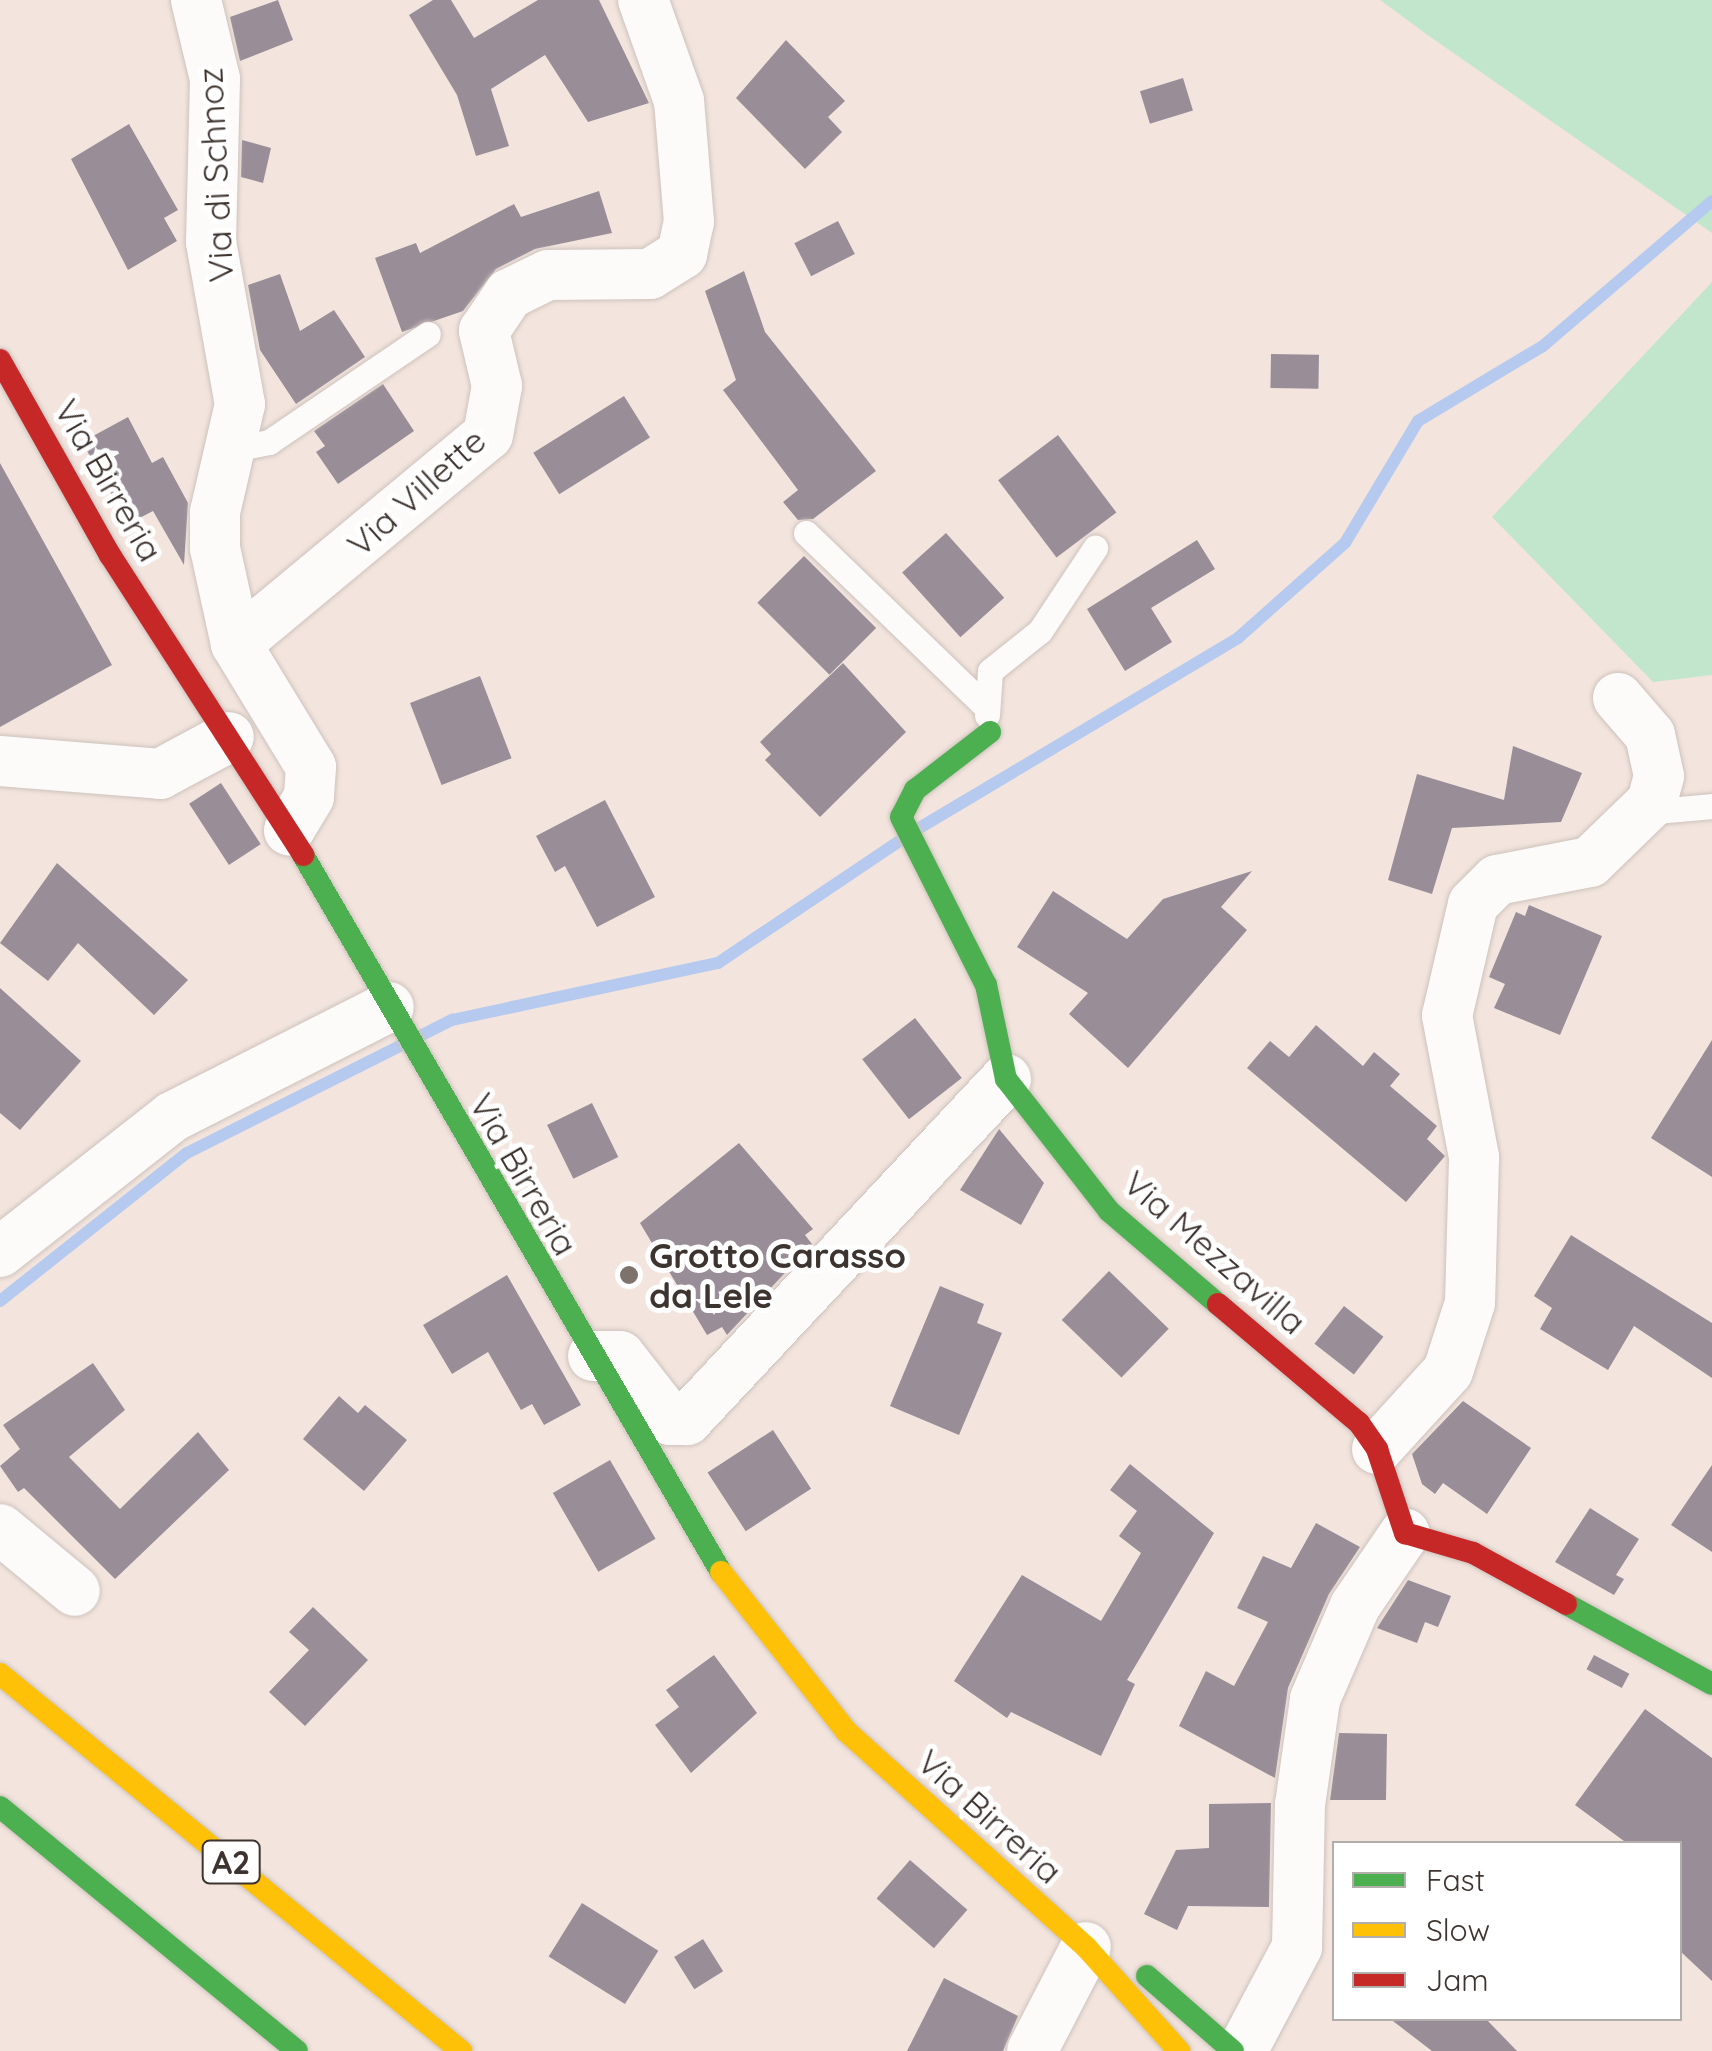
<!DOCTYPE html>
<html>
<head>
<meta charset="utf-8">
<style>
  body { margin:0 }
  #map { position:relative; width:1712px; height:2051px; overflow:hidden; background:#f3e5de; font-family:Quicksand,sans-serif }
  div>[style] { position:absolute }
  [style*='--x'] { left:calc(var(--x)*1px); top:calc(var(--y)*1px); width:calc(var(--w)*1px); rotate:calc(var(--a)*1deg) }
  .green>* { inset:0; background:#c2e6cc }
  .stream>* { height:12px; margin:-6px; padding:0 6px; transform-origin:6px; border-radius:6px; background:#b6caef }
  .building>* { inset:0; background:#998e98; transform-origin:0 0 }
  .roads { filter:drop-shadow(0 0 2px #cdc2bc) drop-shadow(0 0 2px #cdc2bc) }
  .lane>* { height:25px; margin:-12.5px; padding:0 12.5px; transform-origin:12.5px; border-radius:12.5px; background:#fdfbfa }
  .street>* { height:50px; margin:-25px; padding:0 25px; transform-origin:25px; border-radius:25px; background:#fdfbfa }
  .fast>* { height:22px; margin:-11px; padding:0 11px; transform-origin:11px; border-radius:11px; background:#4caf50 }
  .slow>* { height:22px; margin:-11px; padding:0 11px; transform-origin:11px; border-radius:11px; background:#ffc107 }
  .jam>* { height:22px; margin:-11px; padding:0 11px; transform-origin:11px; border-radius:11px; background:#c62828 }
  .dots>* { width:28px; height:28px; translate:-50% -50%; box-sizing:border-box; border:5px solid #fff; border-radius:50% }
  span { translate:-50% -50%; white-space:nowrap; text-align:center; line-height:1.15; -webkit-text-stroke:10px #fff; paint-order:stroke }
  .shield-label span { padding:2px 8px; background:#fff; border:2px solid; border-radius:8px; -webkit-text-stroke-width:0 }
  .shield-label { font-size:32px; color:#3e342f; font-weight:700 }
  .street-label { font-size:35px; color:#3e342f }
  .poi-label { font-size:35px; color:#3e342f; font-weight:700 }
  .left { translate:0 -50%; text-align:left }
  .legend { position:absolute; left:1332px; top:1841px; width:350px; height:180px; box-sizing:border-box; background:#fff; border:2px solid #b2aeac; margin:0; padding:12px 18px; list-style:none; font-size:30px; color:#3e342f }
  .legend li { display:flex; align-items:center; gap:20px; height:50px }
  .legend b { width:50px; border:2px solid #b2aeac }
</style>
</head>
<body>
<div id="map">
  <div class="green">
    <div style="clip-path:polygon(1380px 0,1712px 0,1712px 233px,1429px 36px)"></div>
    <div style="clip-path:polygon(1712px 282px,1712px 675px,1653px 682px,1492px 517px)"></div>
  </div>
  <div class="stream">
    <div style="--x:921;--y:827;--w:369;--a:-30.8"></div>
    <div style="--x:1238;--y:638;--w:143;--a:-41.6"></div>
    <div style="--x:1345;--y:543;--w:142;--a:-59.1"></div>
    <div style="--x:1418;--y:421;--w:146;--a:-31"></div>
    <div style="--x:1543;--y:346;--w:223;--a:-40.6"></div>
    <div style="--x:422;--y:1035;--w:34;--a:-27"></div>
    <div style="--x:452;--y:1020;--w:272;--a:-12.1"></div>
    <div style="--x:718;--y:963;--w:220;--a:-33.9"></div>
    <div style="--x:0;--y:1301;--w:238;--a:-38.4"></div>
    <div style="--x:187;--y:1153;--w:238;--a:-26.7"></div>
  </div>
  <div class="building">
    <div style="clip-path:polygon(278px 0,293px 40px,240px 61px,230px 17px)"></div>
    <div style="clip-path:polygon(433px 0,451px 0,474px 38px,538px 0,599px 0,649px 103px,588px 122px,545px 55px,491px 89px,509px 146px,476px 156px,457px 95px,409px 15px)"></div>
    <div style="clip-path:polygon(786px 40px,845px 101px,828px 117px,842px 132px,805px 169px,736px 98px)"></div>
    <div style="left:1183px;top:78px;width:34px;height:45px;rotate:73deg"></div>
    <div style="clip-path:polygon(129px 124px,178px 210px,164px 218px,177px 241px,128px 270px,71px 159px)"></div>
    <div style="clip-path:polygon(242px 140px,271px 148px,263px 183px,241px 177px)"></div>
    <div style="clip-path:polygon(599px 191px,612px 233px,535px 249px,496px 269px,463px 311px,402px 332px,375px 258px,416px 243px,420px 253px,514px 204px,521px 217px)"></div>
    <div style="left:838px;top:221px;width:37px;height:49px;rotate:63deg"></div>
    <div style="clip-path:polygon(744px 271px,765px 332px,876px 471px,813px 519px,798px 520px,783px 502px,798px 490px,723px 390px,736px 380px,705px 291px)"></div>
    <div style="clip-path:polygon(280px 274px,300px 331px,334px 310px,365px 357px,296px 404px,260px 350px,248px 285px)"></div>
    <div style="left:1271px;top:354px;width:48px;height:34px;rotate:1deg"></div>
    <div style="clip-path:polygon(383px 384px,414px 431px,338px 484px,316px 452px,325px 446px,314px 431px)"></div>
    <div style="left:624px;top:396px;width:49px;height:107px;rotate:58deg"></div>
    <div style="clip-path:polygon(128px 417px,152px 463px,163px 457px,188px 503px,184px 565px,153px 511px,128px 524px,82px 442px)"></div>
    <div style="left:1058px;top:435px;width:97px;height:75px;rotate:53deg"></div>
    <div style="clip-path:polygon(0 463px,112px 665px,0 727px)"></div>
    <div style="left:946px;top:533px;width:87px;height:59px;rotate:48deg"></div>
    <div style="clip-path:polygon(1197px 540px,1215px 569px,1151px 608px,1172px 642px,1125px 671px,1087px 609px)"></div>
    <div style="left:804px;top:556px;width:102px;height:66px;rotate:45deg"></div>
    <div style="clip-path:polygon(843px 663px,906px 732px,820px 817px,765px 760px,771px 754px,760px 742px)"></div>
    <div style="left:480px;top:676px;width:88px;height:75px;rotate:69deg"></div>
    <div style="clip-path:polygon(1513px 746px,1582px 773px,1561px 822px,1452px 828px,1432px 894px,1388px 880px,1417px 774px,1504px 800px)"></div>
    <div style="left:221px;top:783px;width:73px;height:38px;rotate:57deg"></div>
    <div style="clip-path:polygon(605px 800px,655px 897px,597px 927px,565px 866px,555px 872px,536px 836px)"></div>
    <div style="clip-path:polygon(57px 863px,188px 980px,154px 1015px,78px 943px,48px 981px,0 943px)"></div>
    <div style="clip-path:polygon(1252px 871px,1221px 907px,1247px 930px,1128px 1068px,1069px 1014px,1088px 993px,1017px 947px,1053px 891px,1127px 939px,1163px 899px)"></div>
    <div style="clip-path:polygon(1529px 905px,1602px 936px,1560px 1035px,1494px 1008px,1505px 984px,1489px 977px,1516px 912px,1525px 916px)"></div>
    <div style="clip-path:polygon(0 988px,81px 1061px,20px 1130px,0 1113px)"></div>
    <div style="left:915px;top:1018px;width:76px;height:67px;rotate:52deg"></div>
    <div style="clip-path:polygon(1316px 1025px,1363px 1066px,1374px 1052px,1400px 1074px,1390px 1086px,1437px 1126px,1427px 1139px,1445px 1156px,1406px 1202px,1247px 1068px,1270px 1041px,1289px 1057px)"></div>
    <div style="clip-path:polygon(1712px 1040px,1712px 1177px,1651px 1138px)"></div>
    <div style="left:592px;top:1103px;width:60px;height:50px;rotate:64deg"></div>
    <div style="clip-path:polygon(999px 1129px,1044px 1183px,1021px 1225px,960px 1190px)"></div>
    <div style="clip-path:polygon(739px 1143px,813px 1229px,805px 1235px,812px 1244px,727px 1335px,722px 1327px,707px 1335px,640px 1223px)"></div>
    <div style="clip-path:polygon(1571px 1235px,1712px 1323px,1712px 1378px,1634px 1326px,1608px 1370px,1540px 1329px,1552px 1308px,1534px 1296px)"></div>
    <div style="left:1109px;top:1271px;width:83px;height:68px;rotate:44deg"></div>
    <div style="clip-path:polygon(507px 1275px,581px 1405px,544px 1425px,532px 1404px,521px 1410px,488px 1352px,452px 1374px,423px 1325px)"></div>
    <div style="clip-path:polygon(940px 1286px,984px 1304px,977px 1323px,1002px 1333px,959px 1435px,890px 1406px)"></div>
    <div style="left:1344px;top:1306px;width:50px;height:48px;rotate:38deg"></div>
    <div style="clip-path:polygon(93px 1363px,125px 1410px,69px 1457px,120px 1509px,198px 1432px,229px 1470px,115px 1579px,24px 1488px,18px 1492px,0 1466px,20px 1449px,3px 1425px)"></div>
    <div style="clip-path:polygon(339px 1396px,358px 1413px,365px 1405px,407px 1440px,364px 1491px,303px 1439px)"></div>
    <div style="clip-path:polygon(1463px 1401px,1531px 1448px,1487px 1514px,1443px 1483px,1435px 1494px,1422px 1484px,1412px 1454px)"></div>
    <div style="left:773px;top:1430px;width:70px;height:78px;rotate:57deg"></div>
    <div style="left:610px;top:1460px;width:91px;height:66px;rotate:60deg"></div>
    <div style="clip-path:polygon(1130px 1464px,1214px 1533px,1127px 1680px,1135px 1684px,1101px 1756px,1011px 1712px,1007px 1718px,954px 1681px,1022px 1575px,1101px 1621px,1141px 1553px,1119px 1536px,1137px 1511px,1110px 1490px)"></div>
    <div style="clip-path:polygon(1712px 1465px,1712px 1552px,1671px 1525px)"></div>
    <div style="clip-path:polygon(1590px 1508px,1639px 1539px,1616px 1575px,1624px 1579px,1614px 1595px,1555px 1562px)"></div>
    <div style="clip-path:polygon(1316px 1523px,1360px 1547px,1329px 1594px,1288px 1688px,1275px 1778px,1179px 1726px,1206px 1671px,1234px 1686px,1268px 1622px,1237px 1608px,1263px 1556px,1291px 1568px)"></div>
    <div style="clip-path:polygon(1408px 1580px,1451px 1596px,1438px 1627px,1425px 1622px,1417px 1643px,1377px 1628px)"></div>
    <div style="clip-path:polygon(313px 1607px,368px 1660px,305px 1726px,269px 1692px,309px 1650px,289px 1632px)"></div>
    <div style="clip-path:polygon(714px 1655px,757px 1713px,691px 1773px,655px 1725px,679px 1707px,666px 1690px)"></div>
    <div style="left:1594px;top:1655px;width:40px;height:16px;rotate:28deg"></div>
    <div style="clip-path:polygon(1645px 1709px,1712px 1758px,1712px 1981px,1680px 1951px,1680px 1844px,1628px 1844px,1575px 1805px)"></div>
    <div style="clip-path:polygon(1339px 1733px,1387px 1734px,1386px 1800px,1330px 1800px)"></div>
    <div style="clip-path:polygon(1271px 1803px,1269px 1907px,1188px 1906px,1177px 1930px,1144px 1914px,1176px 1850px,1209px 1848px,1209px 1804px)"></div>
    <div style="left:910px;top:1860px;width:76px;height:51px;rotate:41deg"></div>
    <div style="left:582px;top:1903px;width:90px;height:63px;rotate:32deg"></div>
    <div style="left:703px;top:1939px;width:38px;height:34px;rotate:58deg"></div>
    <div style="clip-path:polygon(944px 1978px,1018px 2016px,1003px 2051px,907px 2051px)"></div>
    <div style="clip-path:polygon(1389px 2018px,1485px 2018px,1517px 2051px,1432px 2051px)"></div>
  </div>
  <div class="roads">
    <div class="lane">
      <div style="--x:233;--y:449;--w:37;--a:-11"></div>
      <div style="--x:269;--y:442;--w:192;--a:-34.2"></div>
      <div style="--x:806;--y:533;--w:249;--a:44"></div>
      <div style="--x:987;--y:715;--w:44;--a:-86.1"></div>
      <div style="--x:990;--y:671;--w:64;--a:-38.7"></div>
      <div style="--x:1040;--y:631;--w:100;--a:-56.5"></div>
      <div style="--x:1645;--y:812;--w:67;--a:-5.1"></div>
    </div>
    <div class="street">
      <div style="--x:196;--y:0;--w:81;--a:76.5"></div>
      <div style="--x:215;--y:79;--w:163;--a:91.4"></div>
      <div style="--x:211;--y:242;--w:165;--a:79.9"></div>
      <div style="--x:240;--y:404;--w:111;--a:103"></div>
      <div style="--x:215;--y:512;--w:36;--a:90"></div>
      <div style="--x:215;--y:548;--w:98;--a:77.7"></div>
      <div style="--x:236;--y:644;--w:144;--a:58.6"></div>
      <div style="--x:311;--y:767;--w:30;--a:94"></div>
      <div style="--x:309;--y:797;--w:39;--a:121"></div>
      <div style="--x:236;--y:644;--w:327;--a:-39.7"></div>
      <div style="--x:488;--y:435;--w:50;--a:-79.6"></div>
      <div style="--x:497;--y:386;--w:57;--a:-103.3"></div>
      <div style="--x:484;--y:331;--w:45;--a:-56"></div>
      <div style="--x:509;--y:294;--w:43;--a:-26"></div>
      <div style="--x:548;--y:275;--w:102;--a:-0.6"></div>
      <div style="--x:650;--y:274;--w:38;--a:-32"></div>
      <div style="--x:682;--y:254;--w:33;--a:-78"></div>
      <div style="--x:689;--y:222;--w:121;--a:-94.7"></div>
      <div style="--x:679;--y:101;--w:107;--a:-109.6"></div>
      <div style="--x:0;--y:761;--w:161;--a:4.6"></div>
      <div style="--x:160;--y:774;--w:78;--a:-28.2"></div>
      <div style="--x:0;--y:1252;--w:219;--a:-38.1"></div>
      <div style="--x:172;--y:1117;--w:243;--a:-26.9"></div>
      <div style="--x:593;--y:1356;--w:27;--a:0"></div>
      <div style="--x:620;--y:1356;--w:81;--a:52"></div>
      <div style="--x:670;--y:1420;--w:17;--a:0"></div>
      <div style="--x:687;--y:1420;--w:467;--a:-46.9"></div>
      <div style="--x:1377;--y:1449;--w:105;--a:-47.7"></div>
      <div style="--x:1448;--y:1371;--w:71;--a:-72.1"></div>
      <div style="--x:1470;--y:1303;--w:146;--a:-88.4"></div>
      <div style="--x:1474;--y:1157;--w:144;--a:-100.8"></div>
      <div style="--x:1447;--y:1016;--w:115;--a:-76.9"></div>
      <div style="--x:1473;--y:904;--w:34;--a:-45"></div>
      <div style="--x:1497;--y:880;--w:95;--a:-11"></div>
      <div style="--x:1590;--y:862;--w:86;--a:-44.1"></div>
      <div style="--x:1652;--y:802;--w:27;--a:-75"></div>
      <div style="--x:1659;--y:776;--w:42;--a:-102.4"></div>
      <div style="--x:1650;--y:735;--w:49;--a:-130.9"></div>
      <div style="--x:0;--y:1529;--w:97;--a:39.6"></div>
      <div style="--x:1032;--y:2051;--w:117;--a:-62.6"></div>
      <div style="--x:1242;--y:2051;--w:118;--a:-62.1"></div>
      <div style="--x:1297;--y:1947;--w:142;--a:-88.8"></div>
      <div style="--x:1300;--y:1805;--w:107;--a:-81.9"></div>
      <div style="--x:1315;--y:1699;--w:101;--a:-66.7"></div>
      <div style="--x:1355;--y:1606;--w:88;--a:-55.6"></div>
    </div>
    <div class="fast">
      <div style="--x:990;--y:732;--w:95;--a:142.3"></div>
      <div style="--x:915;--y:790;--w:30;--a:117"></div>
      <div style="--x:901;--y:817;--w:188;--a:63.2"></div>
      <div style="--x:986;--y:985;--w:96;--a:78"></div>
      <div style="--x:1006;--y:1079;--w:167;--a:52"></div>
      <div style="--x:1109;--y:1211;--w:143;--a:40.5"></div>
      <div style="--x:303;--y:855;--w:830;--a:59.76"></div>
      <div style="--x:1566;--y:1604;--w:166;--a:28.7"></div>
      <div style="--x:0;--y:1807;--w:384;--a:39.4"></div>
      <div style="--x:1147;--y:1976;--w:114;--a:41.1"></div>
    </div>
    <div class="slow">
      <div style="--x:721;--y:1572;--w:202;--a:51.8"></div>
      <div style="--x:846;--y:1731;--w:323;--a:42"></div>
      <div style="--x:1086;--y:1947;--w:140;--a:48.2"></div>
      <div style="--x:0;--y:1674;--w:596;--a:39.28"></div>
    </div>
    <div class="jam">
      <div style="--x:0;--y:360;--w:224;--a:60.6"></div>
      <div style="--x:110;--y:555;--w:357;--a:57.2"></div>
      <div style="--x:1218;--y:1304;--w:185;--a:40.2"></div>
      <div style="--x:1359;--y:1423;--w:32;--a:55"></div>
      <div style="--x:1377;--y:1449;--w:89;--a:71.6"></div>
      <div style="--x:1405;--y:1533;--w:71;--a:16.4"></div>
      <div style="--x:1473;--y:1553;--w:106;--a:28.7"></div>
    </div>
  </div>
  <div class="dots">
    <div style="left:629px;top:1275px;background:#7d726c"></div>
  </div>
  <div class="shield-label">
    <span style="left:231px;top:1862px">A2</span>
  </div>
  <div class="street-label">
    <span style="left:215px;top:175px;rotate:-93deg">Via di Schnoz</span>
    <span style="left:109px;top:480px;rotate:60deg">Via Birreria</span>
    <span style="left:416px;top:492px;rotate:-42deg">Via Villette</span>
    <span style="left:524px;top:1174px;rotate:60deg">Via Birreria</span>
    <span style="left:1215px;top:1252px;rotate:41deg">Via Mezzavilla</span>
    <span style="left:990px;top:1816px;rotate:42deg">Via Birreria</span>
  </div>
  <div class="poi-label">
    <span class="left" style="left:649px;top:1275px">Grotto Carasso<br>da Lele</span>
  </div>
  <ul class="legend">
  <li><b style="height:12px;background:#4caf50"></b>Fast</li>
  <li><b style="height:12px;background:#ffc107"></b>Slow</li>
  <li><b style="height:12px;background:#c62828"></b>Jam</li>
  </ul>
</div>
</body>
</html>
